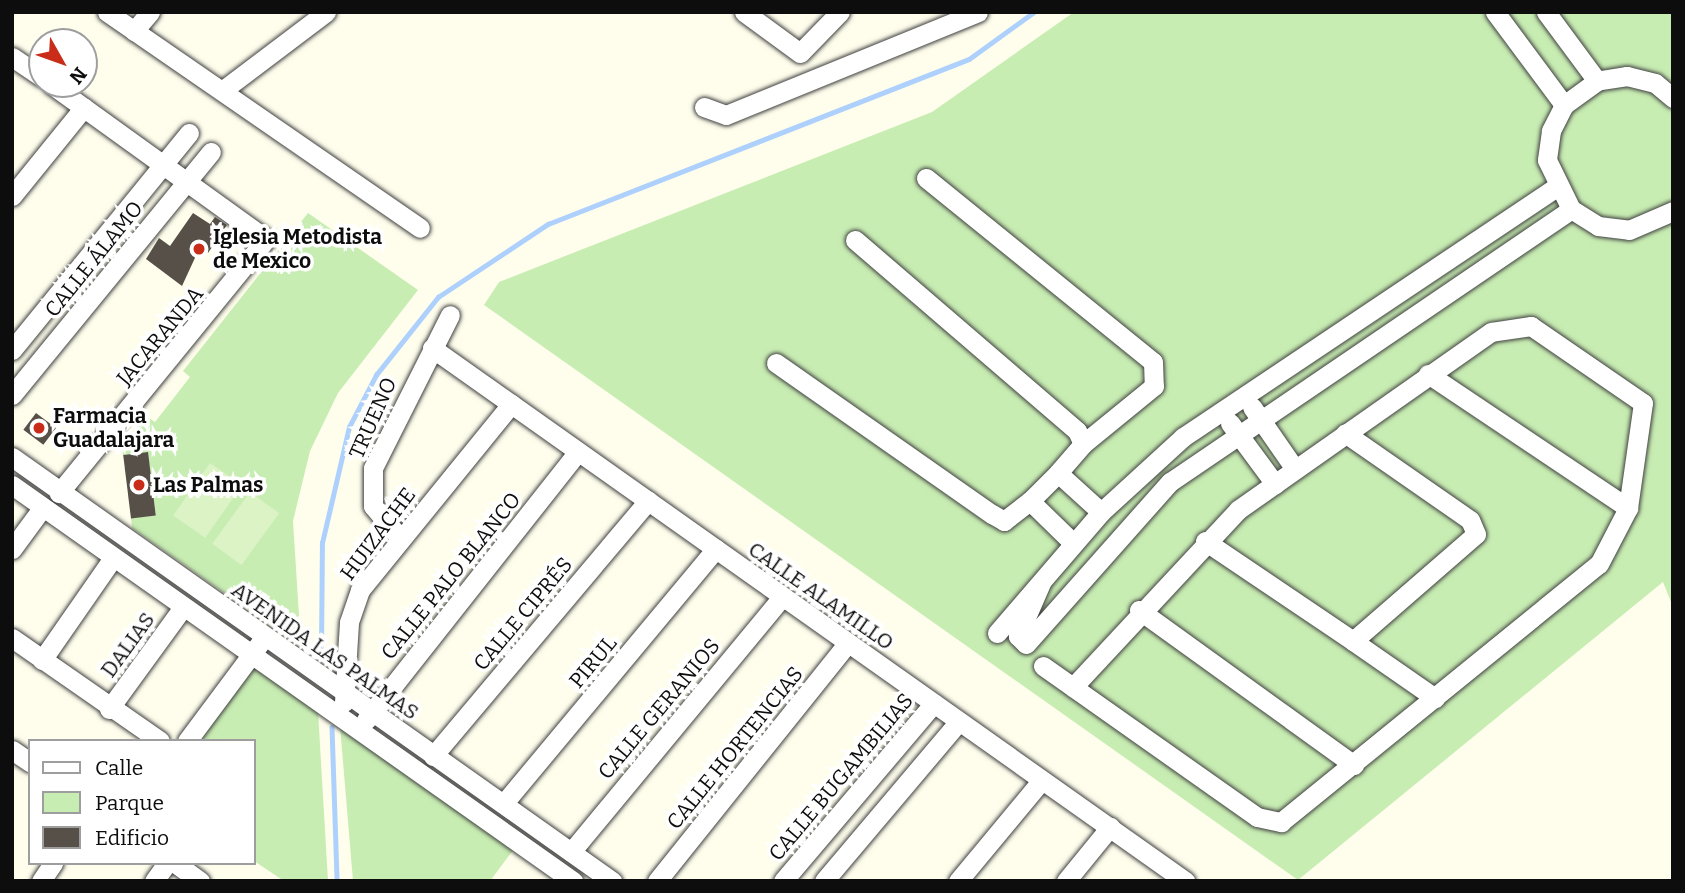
<!DOCTYPE html>
<html>
<head>
<meta charset="utf-8">
<style>
  body { margin:0 }
  #map { position:relative; width:1685px; height:893px; overflow:hidden; background:#fffeed; font-family:Bitter,serif }
  div>[style] { position:absolute }
  [style*='--x'] { left:calc(var(--x)*1px); top:calc(var(--y)*1px); width:calc(var(--w)*1px); rotate:calc(var(--a)*1deg) }
  .green>* { inset:0; background:#c8edb3 }
  .pitch>* { inset:0; background:#dcf3c6; transform-origin:0 0 }
  .stream>* { height:4.5px; margin:-2.25px; padding:0 2.25px; transform-origin:2.25px; border-radius:2.25px; background:#add1fc }
  .building>* { inset:0; background:#575048; transform-origin:0 0 }
  .roads { filter:drop-shadow(0 0 2px #404040) drop-shadow(0 0 2px #404040) }
  .minor>* { height:19px; margin:-9.5px; padding:0 9.5px; transform-origin:9.5px; border-radius:9.5px; background:#fff }
  .dots>* { width:19px; height:19px; translate:-50% -50%; box-sizing:border-box; border:4px solid #fff; border-radius:50% }
  span { translate:-50% -50%; white-space:nowrap; text-align:center; line-height:1.15; -webkit-text-stroke:7px #fff; paint-order:stroke }
  .poi-label { font-size:21px; color:#0d0d0d; font-weight:700 }
  .left { translate:0 -50%; text-align:left }
  .street-label { font-size:21px; color:#0d0d0d }
  .frame { position:absolute; inset:0; border:14px solid #0d0d0d; pointer-events:none }
  .legend { position:absolute; left:28px; top:739px; width:228px; height:126px; box-sizing:border-box; background:#fff; border:2px solid #9e9e9e; margin:0; padding:9px 12px; list-style:none; font-size:21px; color:#0d0d0d }
  .legend li { display:flex; align-items:center; gap:14px; height:35px }
  .legend b { width:35px; border:2px solid #9e9e9e }
  .north { position:absolute; left:28px; top:28px; width:70px; height:70px; box-sizing:border-box; background:#fff; border:2px solid #9e9e9e; border-radius:50%; rotate:130deg; font-size:19px; font-weight:700; line-height:28px; text-align:center; color:#0d0d0d }
  .north::after { content:''; display:block; margin:auto; width:24px; height:32px; background:#c92c19; clip-path:polygon(50% 0,100% 100%,50% 72%,0 100%) }
</style>
</head>
<body>
<div id="map">
  <div class="green">
    <div style="clip-path:polygon(1074px 12px,1673px 12px,1673px 607px,1663px 582px,1298px 880px,484px 305px,499px 282px,932px 112px)"></div>
    <div style="clip-path:polygon(308px 213px,418px 290px,338px 393px,310px 451px,293px 521px,301px 647px,132px 528px,131px 518px,156px 515px,147px 452px,123px 455px,122px 445px,146px 416px,155px 422px,190px 377px,183px 371px)"></div>
    <div style="clip-path:polygon(253px 667px,318px 711px,328px 881px,284px 881px,254px 861px,254px 741px,200px 741px)"></div>
    <div style="clip-path:polygon(340px 726px,514px 849px,490px 881px,353px 881px)"></div>
  </div>
  <div class="pitch">
    <div style="left:210px;top:463px;width:39px;height:64px;rotate:35deg"></div>
    <div style="left:250px;top:492px;width:36px;height:64px;rotate:36deg"></div>
  </div>
  <div class="stream">
    <div style="--x:321;--y:651;--w:108;--a:-89.5"></div>
    <div style="--x:322;--y:543;--w:119;--a:-76.9"></div>
    <div style="--x:349;--y:427;--w:59;--a:-62.6"></div>
    <div style="--x:376;--y:375;--w:100;--a:-51.5"></div>
    <div style="--x:438;--y:297;--w:132;--a:-33.6"></div>
    <div style="--x:548;--y:224;--w:452;--a:-21.4"></div>
    <div style="--x:969;--y:59;--w:80;--a:-35.9"></div>
    <div style="--x:332;--y:727;--w:154;--a:88.1"></div>
  </div>
  <div class="building">
    <div style="clip-path:polygon(193px 213px,210px 224px,215px 217px,227px 225px,208px 253px,200px 247px,182px 286px,146px 259px,159px 238px,170px 246px)"></div>
    <div style="left:36px;top:413px;width:25px;height:21px;rotate:37deg"></div>
    <div style="left:148px;top:452px;width:64px;height:25px;rotate:83deg"></div>
  </div>
  <div class="roads">
    <div class="minor">
      <div style="--x:107;--y:12;--w:380;--a:34.6"></div>
      <div style="--x:744;--y:12;--w:69;--a:36.2"></div>
      <div style="--x:800;--y:53;--w:57;--a:-45.7"></div>
      <div style="--x:1495;--y:12;--w:116;--a:53.4"></div>
      <div style="--x:1546;--y:12;--w:86;--a:53.5"></div>
      <div style="--x:134;--y:31;--w:25;--a:-50"></div>
      <div style="--x:12;--y:57;--w:36;--a:34"></div>
      <div style="--x:51;--y:84;--w:265;--a:35.8"></div>
      <div style="--x:266;--y:239;--w:328;--a:129.2"></div>
      <div style="--x:223;--y:90;--w:129;--a:-37.1"></div>
      <div style="--x:1673;--y:98;--w:23;--a:-140"></div>
      <div style="--x:1655;--y:83;--w:29;--a:-166"></div>
      <div style="--x:1627;--y:76;--w:30;--a:171"></div>
      <div style="--x:1597;--y:81;--w:41;--a:144"></div>
      <div style="--x:1564;--y:105;--w:29;--a:117"></div>
      <div style="--x:1551;--y:131;--w:29;--a:98"></div>
      <div style="--x:1547;--y:160;--w:55;--a:63.9"></div>
      <div style="--x:1571;--y:209;--w:32;--a:32"></div>
      <div style="--x:1598;--y:226;--w:31;--a:7"></div>
      <div style="--x:1629;--y:230;--w:48;--a:-23.4"></div>
      <div style="--x:704;--y:107;--w:23;--a:20"></div>
      <div style="--x:726;--y:115;--w:272;--a:-22.2"></div>
      <div style="--x:926;--y:178;--w:292;--a:39"></div>
      <div style="--x:1153;--y:362;--w:24;--a:88"></div>
      <div style="--x:1154;--y:386;--w:92;--a:140.8"></div>
      <div style="--x:12;--y:196;--w:114;--a:-51"></div>
      <div style="--x:855;--y:240;--w:293;--a:40.7"></div>
      <div style="--x:1077;--y:431;--w:14;--a:65"></div>
      <div style="--x:1083;--y:444;--w:38;--a:131"></div>
      <div style="--x:1058;--y:473;--w:58;--a:42.2"></div>
      <div style="--x:432;--y:348;--w:923;--a:35.29"></div>
      <div style="--x:12;--y:350;--w:280;--a:-50.8"></div>
      <div style="--x:776;--y:363;--w:264;--a:35"></div>
      <div style="--x:992;--y:514;--w:14;--a:30"></div>
      <div style="--x:1004;--y:521;--w:33;--a:-38"></div>
      <div style="--x:1030;--y:501;--w:60;--a:44.3"></div>
      <div style="--x:1428;--y:374;--w:241;--a:33.8"></div>
      <div style="--x:12;--y:395;--w:314;--a:-50.7"></div>
      <div style="--x:1252;--y:407;--w:75;--a:55.3"></div>
      <div style="--x:1230;--y:423;--w:76;--a:53.6"></div>
      <div style="--x:12;--y:457;--w:735;--a:35.25"></div>
      <div style="--x:12;--y:485;--w:687;--a:35.22"></div>
      <div style="--x:1030;--y:501;--w:40;--a:-45"></div>
      <div style="--x:400;--y:538;--w:42;--a:-130.2"></div>
      <div style="--x:373;--y:506;--w:38;--a:-90"></div>
      <div style="--x:373;--y:468;--w:171;--a:-63.3"></div>
      <div style="--x:1205;--y:541;--w:179;--a:34"></div>
      <div style="--x:1353;--y:641;--w:163;--a:-41"></div>
      <div style="--x:1476;--y:534;--w:15;--a:-113"></div>
      <div style="--x:1470;--y:520;--w:152;--a:-145.2"></div>
      <div style="--x:12;--y:549;--w:52;--a:-53.6"></div>
      <div style="--x:1041;--y:583;--w:58;--a:113.5"></div>
      <div style="--x:1018;--y:636;--w:11;--a:45"></div>
      <div style="--x:1026;--y:644;--w:217;--a:-48.4"></div>
      <div style="--x:1170;--y:482;--w:485;--a:-34.2"></div>
      <div style="--x:1139;--y:610;--w:265;--a:35.8"></div>
      <div style="--x:997;--y:633;--w:160;--a:-49.3"></div>
      <div style="--x:1101;--y:512;--w:111;--a:-42.4"></div>
      <div style="--x:1183;--y:437;--w:448;--a:-33.8"></div>
      <div style="--x:12;--y:638;--w:180;--a:34.8"></div>
      <div style="--x:1353;--y:641;--w:100;--a:34.8"></div>
      <div style="--x:42;--y:660;--w:124;--a:-55.2"></div>
      <div style="--x:1043;--y:666;--w:262;--a:35.2"></div>
      <div style="--x:1257;--y:817;--w:25;--a:12"></div>
      <div style="--x:1281;--y:822;--w:409;--a:-39.1"></div>
      <div style="--x:1599;--y:564;--w:63;--a:-62.6"></div>
      <div style="--x:1628;--y:508;--w:106;--a:-81.9"></div>
      <div style="--x:1643;--y:403;--w:136;--a:-145.5"></div>
      <div style="--x:1531;--y:326;--w:40;--a:171.5"></div>
      <div style="--x:1491;--y:332;--w:309;--a:144.9"></div>
      <div style="--x:1238;--y:510;--w:242;--a:133"></div>
      <div style="--x:344;--y:702;--w:80;--a:-86.4"></div>
      <div style="--x:349;--y:622;--w:34;--a:-71"></div>
      <div style="--x:360;--y:590;--w:240;--a:-50.9"></div>
      <div style="--x:109;--y:709;--w:126;--a:-54"></div>
      <div style="--x:366;--y:720;--w:342;--a:-51.7"></div>
      <div style="--x:187;--y:741;--w:122;--a:-53.3"></div>
      <div style="--x:12;--y:750;--w:22;--a:34"></div>
      <div style="--x:433;--y:756;--w:334;--a:-49.9"></div>
      <div style="--x:504;--y:803;--w:331;--a:-50.2"></div>
      <div style="--x:571;--y:852;--w:332;--a:-50.4"></div>
      <div style="--x:175;--y:863;--w:31;--a:36"></div>
      <div style="--x:41;--y:881;--w:22;--a:-56"></div>
      <div style="--x:154;--y:881;--w:22;--a:-54"></div>
      <div style="--x:657;--y:881;--w:305;--a:-51.3"></div>
      <div style="--x:783;--y:881;--w:233;--a:-49.7"></div>
      <div style="--x:824;--y:881;--w:209;--a:-49.8"></div>
      <div style="--x:958;--y:881;--w:131;--a:-50.3"></div>
      <div style="--x:1066;--y:881;--w:70;--a:-50.8"></div>
    </div>
  </div>
  <div class="dots">
    <div style="left:199px;top:249px;background:#c92c19"></div>
    <div style="left:39px;top:428px;background:#c92c19"></div>
    <div style="left:139px;top:485px;background:#c92c19"></div>
  </div>
  <div class="poi-label">
    <span class="left" style="left:213px;top:249px">Iglesia Metodista<br>de Mexico</span>
    <span class="left" style="left:53px;top:428px">Farmacia<br>Guadalajara</span>
    <span class="left" style="left:153px;top:485px">Las Palmas</span>
  </div>
  <div class="street-label">
    <span style="left:94px;top:259px;rotate:-51deg">CALLE ÁLAMO</span>
    <span style="left:160px;top:336px;rotate:-50deg">JACARANDA</span>
    <span style="left:373px;top:418px;rotate:-66deg">TRUENO</span>
    <span style="left:378px;top:534px;rotate:-53deg">HUIZACHE</span>
    <span style="left:451px;top:576px;rotate:-51deg">CALLE PALO BLANCO</span>
    <span style="left:821px;top:596px;rotate:35deg">CALLE ALAMILLO</span>
    <span style="left:523px;top:614px;rotate:-50deg">CALLE CIPRÉS</span>
    <span style="left:128px;top:645px;rotate:-54deg">DALIAS</span>
    <span style="left:325px;top:651px;rotate:35deg">AVENIDA LAS PALMAS</span>
    <span style="left:593px;top:662px;rotate:-50deg">PIRUL</span>
    <span style="left:659px;top:709px;rotate:-50deg">CALLE GERANIOS</span>
    <span style="left:735px;top:748px;rotate:-51deg">CALLE HORTENCIAS</span>
    <span style="left:841px;top:777px;rotate:-50deg">CALLE BUGAMBILIAS</span>
  </div>
  <div class="frame"></div>
  <ul class="legend">
  <li><b style="height:9px;background:#fff"></b>Calle</li>
  <li><b style="height:19px;background:#c8edb3"></b>Parque</li>
  <li><b style="height:19px;background:#575048"></b>Edificio</li>
  </ul>
  <div class="north">N</div>
</div>
</body>
</html>
